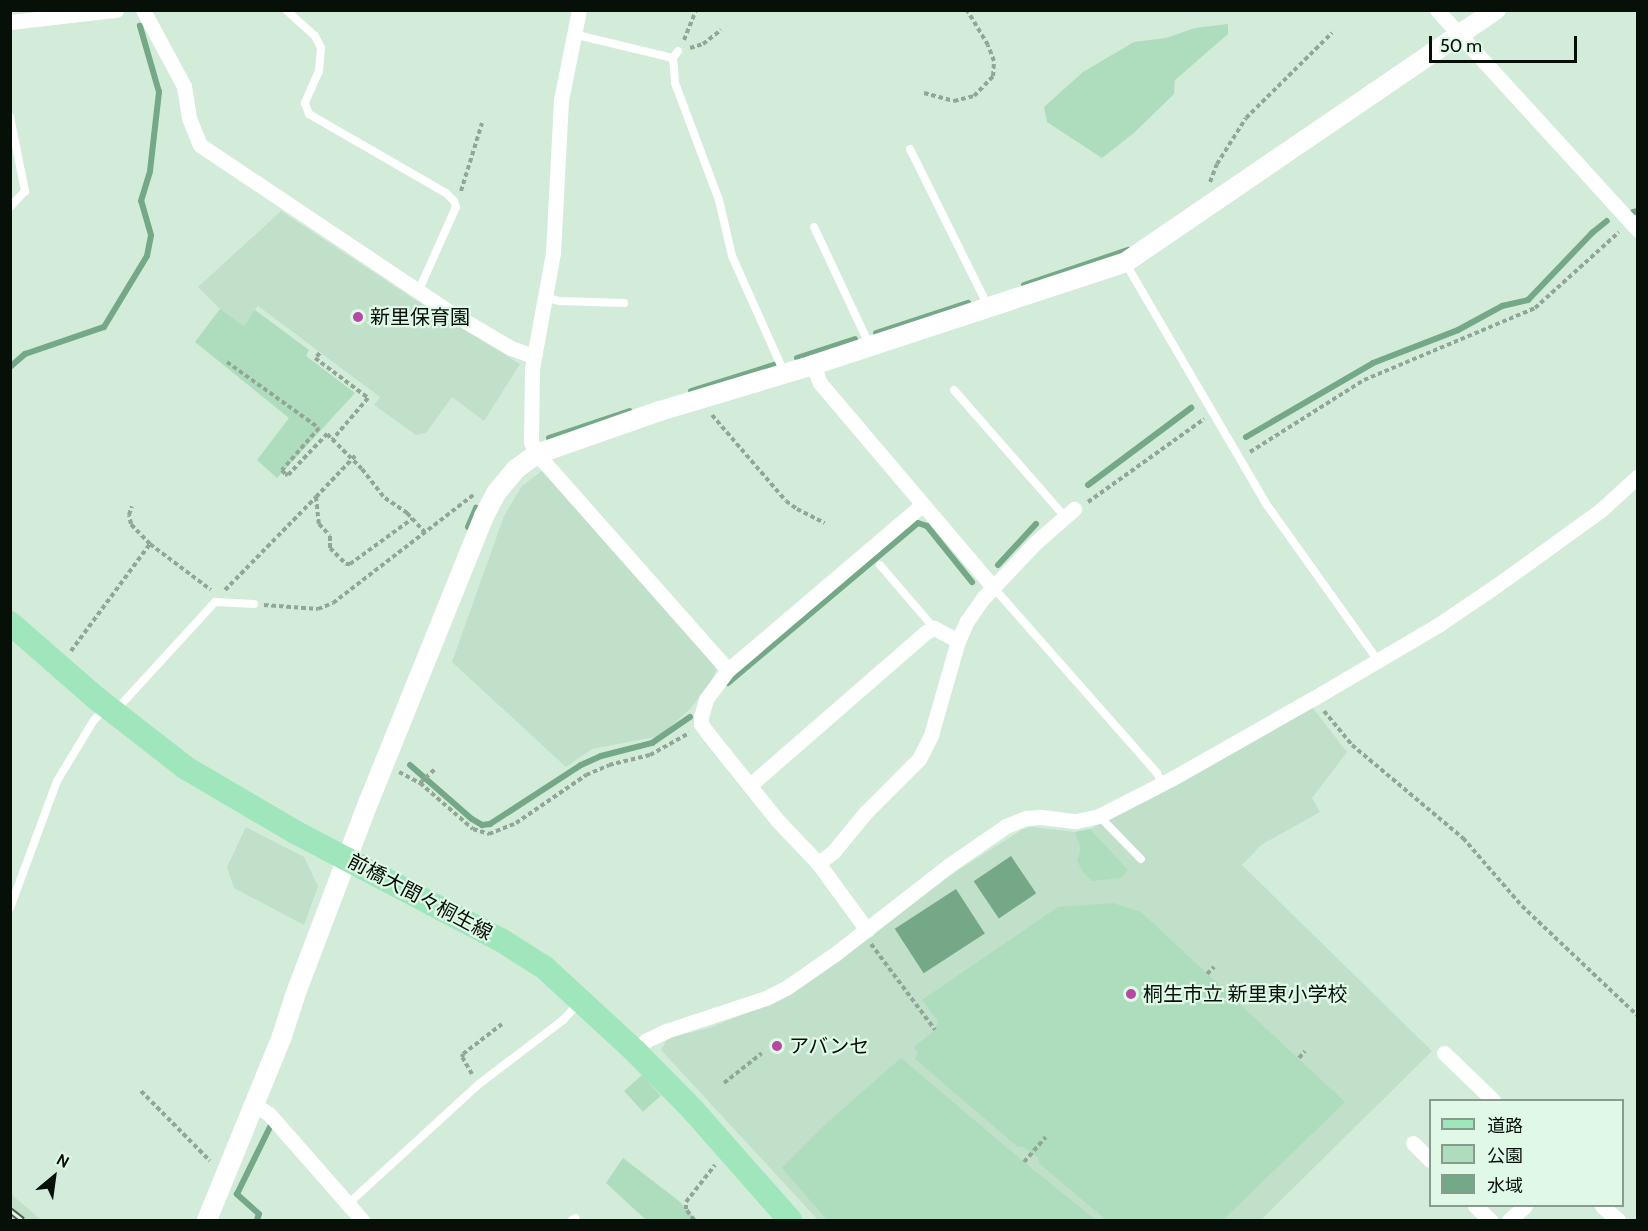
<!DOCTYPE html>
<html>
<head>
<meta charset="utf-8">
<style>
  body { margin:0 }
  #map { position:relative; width:1648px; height:1231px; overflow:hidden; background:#d2ecd9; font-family:Cabin,"Noto Sans JP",sans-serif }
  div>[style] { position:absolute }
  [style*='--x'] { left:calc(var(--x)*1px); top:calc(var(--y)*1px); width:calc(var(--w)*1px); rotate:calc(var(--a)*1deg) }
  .built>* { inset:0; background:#c0e0c9 }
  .green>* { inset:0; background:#adddbc; transform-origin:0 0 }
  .water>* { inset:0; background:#75a886; transform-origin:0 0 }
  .stream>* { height:6px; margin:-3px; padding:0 3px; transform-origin:3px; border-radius:3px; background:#75a886 }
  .path>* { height:4px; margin-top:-2px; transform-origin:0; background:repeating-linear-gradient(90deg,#92a697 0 4.5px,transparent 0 7.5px) }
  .service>* { height:8px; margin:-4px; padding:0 4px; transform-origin:4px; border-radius:4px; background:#fff }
  .minor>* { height:15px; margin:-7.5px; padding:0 7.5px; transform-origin:7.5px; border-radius:7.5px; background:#fff }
  .tertiary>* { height:20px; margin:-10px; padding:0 10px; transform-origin:10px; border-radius:10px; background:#fff }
  .primary>* { height:24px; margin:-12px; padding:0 12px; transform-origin:12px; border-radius:12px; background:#a0e6bc }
  .rail>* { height:7px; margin-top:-3.5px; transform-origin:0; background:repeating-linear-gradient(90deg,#dff9e6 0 14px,#4f5e53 0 28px); box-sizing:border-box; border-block:2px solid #4f5e53 }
  .dots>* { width:16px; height:16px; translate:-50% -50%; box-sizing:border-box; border:3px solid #dff9e6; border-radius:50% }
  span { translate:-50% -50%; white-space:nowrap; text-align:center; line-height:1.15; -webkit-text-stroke:4.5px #dff9e6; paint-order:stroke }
  .poi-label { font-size:20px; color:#070f09 }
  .left { translate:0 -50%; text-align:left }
  .street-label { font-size:20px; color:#070f09 }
  .frame { position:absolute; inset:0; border:12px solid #070f09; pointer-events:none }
  .legend { position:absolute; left:1429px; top:1099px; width:195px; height:108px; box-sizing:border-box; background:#dff9e6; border:2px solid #899b8e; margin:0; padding:8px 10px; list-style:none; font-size:18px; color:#070f09 }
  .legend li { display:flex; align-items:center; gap:12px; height:30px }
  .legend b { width:30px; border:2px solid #899b8e }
  .north { position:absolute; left:24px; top:1147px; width:60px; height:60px; -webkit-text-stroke:4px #dff9e6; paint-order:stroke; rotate:29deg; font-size:16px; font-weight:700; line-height:24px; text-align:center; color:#070f09 }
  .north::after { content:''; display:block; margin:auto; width:21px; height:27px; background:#070f09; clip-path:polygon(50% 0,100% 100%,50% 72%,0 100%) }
  .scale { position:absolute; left:1429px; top:36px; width:148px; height:27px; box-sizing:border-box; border:3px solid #070f09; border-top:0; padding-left:8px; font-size:18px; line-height:21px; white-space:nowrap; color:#070f09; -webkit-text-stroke:4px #dff9e6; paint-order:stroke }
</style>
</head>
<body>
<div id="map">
  <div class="built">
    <div style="clip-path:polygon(281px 211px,414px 299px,520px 364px,484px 421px,452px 397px,426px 433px,416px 435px,374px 405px,380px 397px,258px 306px,244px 326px,220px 309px,198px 287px)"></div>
    <div style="clip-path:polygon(543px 470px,713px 661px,716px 671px,711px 682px,690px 709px,660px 736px,592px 749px,566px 767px,452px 662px,504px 516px,522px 486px)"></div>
    <div style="clip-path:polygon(1312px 707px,1347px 752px,1312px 798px,1320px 812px,1261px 845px,1242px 865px,1432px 1051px,1261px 1220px,818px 1220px,661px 1050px,668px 1038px,709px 1028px,779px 1000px,820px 974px,957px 871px,1023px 829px,1032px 827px,1075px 832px,1090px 829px)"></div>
    <div style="clip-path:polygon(246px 827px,304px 857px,318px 886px,304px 925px,234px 888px,227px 867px)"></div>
    <div style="clip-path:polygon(11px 1194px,41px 1220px,11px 1220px)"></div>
  </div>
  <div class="green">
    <div style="clip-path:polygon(1228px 24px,1228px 34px,1175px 80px,1174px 94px,1135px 132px,1102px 158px,1047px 122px,1044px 107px,1083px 72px,1134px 42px,1166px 38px,1195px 28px)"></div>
    <div style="clip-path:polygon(220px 309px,244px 326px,255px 310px,309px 350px,306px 356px,355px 393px,277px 478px,257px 460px,289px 418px,195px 342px)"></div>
    <div style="clip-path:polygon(1090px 829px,1128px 870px,1120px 878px,1092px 881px,1083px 872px,1077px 861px,1081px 848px,1075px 832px)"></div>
    <div style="clip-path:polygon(1113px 903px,1141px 912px,1345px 1102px,1223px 1220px,1106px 1220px,1039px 1163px,1038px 1158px,1024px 1147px,1018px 1147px,915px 1059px,918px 1052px,914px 1047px,935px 1030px,938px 1021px,922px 1000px,1058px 907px)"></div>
    <div style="clip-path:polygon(901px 1058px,1024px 1162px,1096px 1220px,827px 1220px,782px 1168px,829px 1121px)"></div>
    <div style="left:642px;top:1075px;width:28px;height:24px;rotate:48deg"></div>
    <div style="clip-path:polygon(623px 1158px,679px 1201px,697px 1220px,646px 1220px,606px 1183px)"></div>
  </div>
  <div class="water">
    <div style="left:1011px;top:856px;width:45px;height:45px;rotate:56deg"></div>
    <div style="left:956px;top:889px;width:53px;height:73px;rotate:57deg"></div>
  </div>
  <div class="stream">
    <div style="--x:1633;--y:212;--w:5;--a:-11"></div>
    <div style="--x:1024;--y:285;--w:110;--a:-18.6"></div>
    <div style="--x:876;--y:333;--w:97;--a:-18.1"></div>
    <div style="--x:797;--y:358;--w:61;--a:-18.1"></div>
    <div style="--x:10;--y:367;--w:20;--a:-41"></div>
    <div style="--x:25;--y:354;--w:83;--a:-18.9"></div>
    <div style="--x:104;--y:327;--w:83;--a:-58.8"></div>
    <div style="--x:147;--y:256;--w:21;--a:-79"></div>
    <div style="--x:151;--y:235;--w:35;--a:-106"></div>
    <div style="--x:141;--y:201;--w:31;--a:-73"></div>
    <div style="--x:150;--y:171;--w:80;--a:-83.5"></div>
    <div style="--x:159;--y:92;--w:69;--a:-106.1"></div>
    <div style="--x:691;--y:391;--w:87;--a:-17.4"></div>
    <div style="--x:1246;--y:437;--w:147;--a:-30.2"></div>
    <div style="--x:1373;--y:363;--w:91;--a:-21.2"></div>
    <div style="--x:1458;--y:330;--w:50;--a:-28.6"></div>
    <div style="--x:1502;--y:306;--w:27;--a:-13"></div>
    <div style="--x:1528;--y:300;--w:93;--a:-46.3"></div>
    <div style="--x:1592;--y:233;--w:19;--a:-39"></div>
    <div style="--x:549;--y:438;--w:85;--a:-18.4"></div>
    <div style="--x:1088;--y:485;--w:129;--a:-36.8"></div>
    <div style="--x:468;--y:527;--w:21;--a:-67"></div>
    <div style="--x:998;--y:565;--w:56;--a:-47.2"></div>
    <div style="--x:728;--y:683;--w:248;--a:-40.1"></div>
    <div style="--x:918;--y:523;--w:9;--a:18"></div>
    <div style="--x:927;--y:526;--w:72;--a:51.2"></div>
    <div style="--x:410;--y:765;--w:82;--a:41.1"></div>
    <div style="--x:472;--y:819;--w:12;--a:31"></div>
    <div style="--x:482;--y:825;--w:8;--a:-7"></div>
    <div style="--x:490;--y:824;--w:108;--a:-33"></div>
    <div style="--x:581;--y:765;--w:22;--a:-24"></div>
    <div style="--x:601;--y:756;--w:53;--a:-14.3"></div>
    <div style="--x:652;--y:743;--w:46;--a:-34.4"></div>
    <div style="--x:257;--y:1220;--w:6;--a:-72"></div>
    <div style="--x:259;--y:1214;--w:30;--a:-138"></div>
    <div style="--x:237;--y:1194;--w:75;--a:-63.8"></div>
  </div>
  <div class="path">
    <div style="--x:684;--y:40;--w:32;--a:-68"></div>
    <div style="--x:690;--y:48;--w:14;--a:-17"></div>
    <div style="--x:703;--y:44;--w:23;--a:-38"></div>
    <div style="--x:924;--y:93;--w:31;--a:15"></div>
    <div style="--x:954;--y:101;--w:21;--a:-14"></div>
    <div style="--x:974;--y:96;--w:28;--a:-46"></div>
    <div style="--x:993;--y:76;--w:15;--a:-86"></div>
    <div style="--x:994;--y:61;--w:17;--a:-111"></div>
    <div style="--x:988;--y:45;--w:41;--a:-121"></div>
    <div style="--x:1210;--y:182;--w:19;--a:-69"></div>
    <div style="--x:1217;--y:164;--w:54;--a:-57.8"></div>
    <div style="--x:1246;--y:118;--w:121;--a:-44.7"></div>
    <div style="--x:461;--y:191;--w:71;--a:-72.8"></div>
    <div style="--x:320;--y:353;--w:7;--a:135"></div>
    <div style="--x:315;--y:358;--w:66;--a:37"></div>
    <div style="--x:368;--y:398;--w:55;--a:130.6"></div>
    <div style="--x:227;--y:362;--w:113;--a:35.7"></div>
    <div style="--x:319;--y:428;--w:56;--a:131.4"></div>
    <div style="--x:282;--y:470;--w:5;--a:53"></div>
    <div style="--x:285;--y:474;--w:3;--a:18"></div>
    <div style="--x:288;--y:475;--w:57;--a:-46.4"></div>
    <div style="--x:327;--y:434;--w:49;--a:45"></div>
    <div style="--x:362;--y:469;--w:37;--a:52"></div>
    <div style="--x:385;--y:498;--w:27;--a:34"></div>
    <div style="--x:407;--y:513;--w:26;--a:47"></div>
    <div style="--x:712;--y:415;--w:113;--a:49.3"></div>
    <div style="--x:786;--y:501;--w:14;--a:36"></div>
    <div style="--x:797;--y:509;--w:31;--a:27"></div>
    <div style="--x:1250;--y:452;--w:135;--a:-32.3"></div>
    <div style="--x:1364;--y:380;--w:186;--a:-22.8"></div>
    <div style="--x:1535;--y:308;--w:113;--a:-42.1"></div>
    <div style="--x:316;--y:497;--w:57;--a:-46.4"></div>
    <div style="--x:1088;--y:502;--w:143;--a:-35.6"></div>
    <div style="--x:150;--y:544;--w:76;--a:37"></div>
    <div style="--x:225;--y:590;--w:130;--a:-45.6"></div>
    <div style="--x:316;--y:497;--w:27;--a:84"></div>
    <div style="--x:319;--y:524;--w:16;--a:47"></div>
    <div style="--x:330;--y:536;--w:12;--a:90"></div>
    <div style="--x:330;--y:548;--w:23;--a:45"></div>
    <div style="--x:346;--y:564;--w:4;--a:0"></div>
    <div style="--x:350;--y:564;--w:77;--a:-36"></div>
    <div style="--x:264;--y:605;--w:54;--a:4.2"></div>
    <div style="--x:318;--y:609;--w:16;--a:-22"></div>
    <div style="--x:333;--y:603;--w:177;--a:-37.6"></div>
    <div style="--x:71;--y:651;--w:133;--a:-53.6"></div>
    <div style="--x:150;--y:544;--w:28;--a:-134"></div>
    <div style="--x:131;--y:524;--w:9;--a:-103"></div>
    <div style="--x:129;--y:515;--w:9;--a:-72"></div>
    <div style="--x:1324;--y:711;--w:44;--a:50.5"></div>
    <div style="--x:1352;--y:745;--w:145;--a:40"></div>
    <div style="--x:1463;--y:838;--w:90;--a:49.1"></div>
    <div style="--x:1522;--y:906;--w:160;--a:43.5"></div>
    <div style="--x:399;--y:772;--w:24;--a:28"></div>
    <div style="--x:420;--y:783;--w:70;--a:41"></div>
    <div style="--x:473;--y:829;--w:17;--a:17"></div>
    <div style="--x:489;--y:834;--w:29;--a:-22"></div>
    <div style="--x:516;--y:823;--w:85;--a:-34.4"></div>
    <div style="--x:586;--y:775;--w:25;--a:-23"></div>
    <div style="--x:609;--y:765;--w:42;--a:-13.7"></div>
    <div style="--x:650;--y:755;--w:45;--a:-29.4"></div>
    <div style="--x:420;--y:783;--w:21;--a:-43"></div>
    <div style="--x:871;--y:944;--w:107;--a:53.3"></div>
    <div style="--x:1207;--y:974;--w:10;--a:-45"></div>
    <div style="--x:1299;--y:1058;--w:9;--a:-49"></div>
    <div style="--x:472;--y:1074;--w:20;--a:-120"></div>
    <div style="--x:462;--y:1057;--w:3;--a:-72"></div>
    <div style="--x:463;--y:1054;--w:49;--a:-37.6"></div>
    <div style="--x:724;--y:1083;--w:48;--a:-38.3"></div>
    <div style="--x:141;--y:1091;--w:98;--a:45.4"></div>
    <div style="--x:1024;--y:1162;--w:33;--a:-49"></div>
    <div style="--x:694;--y:1220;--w:14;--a:-126"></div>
    <div style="--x:686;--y:1209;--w:7;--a:-90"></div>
    <div style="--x:686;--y:1202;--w:47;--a:-51.9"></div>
  </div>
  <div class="service">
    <div style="--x:286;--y:10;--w:39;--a:42"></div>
    <div style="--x:315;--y:36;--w:13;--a:63"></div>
    <div style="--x:321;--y:48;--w:23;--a:95"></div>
    <div style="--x:319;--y:71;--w:35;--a:114"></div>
    <div style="--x:305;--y:103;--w:12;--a:70"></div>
    <div style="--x:309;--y:114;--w:158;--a:30"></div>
    <div style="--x:446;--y:193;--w:11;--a:45"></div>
    <div style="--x:454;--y:201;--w:6;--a:72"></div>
    <div style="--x:456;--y:207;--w:93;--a:114.1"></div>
    <div style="--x:573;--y:34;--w:103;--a:13.5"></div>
    <div style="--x:678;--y:51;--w:9;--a:126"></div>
    <div style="--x:673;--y:58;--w:25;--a:85"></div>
    <div style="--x:675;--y:83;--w:125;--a:69.4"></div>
    <div style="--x:719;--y:200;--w:57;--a:76.9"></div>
    <div style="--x:732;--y:256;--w:127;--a:65.9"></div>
    <div style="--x:10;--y:117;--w:76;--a:78.5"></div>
    <div style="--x:25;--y:191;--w:22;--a:133"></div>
    <div style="--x:910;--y:149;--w:175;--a:63.6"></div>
    <div style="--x:814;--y:227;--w:129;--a:64.8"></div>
    <div style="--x:1126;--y:264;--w:279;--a:59.7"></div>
    <div style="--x:1267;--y:505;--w:189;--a:54.5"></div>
    <div style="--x:545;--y:297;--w:15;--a:16"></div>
    <div style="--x:559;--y:301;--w:65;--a:1.8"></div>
    <div style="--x:954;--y:390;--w:169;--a:48.8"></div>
    <div style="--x:880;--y:565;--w:83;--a:49.4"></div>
    <div style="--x:993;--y:587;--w:248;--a:48.6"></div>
    <div style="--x:1157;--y:773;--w:11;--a:63"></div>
    <div style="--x:117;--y:709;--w:145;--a:-47.5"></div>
    <div style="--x:215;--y:602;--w:39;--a:3"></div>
    <div style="--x:1099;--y:816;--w:60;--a:45.7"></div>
    <div style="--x:10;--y:908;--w:135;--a:-69.7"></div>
    <div style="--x:57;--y:781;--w:71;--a:-58.8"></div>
    <div style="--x:94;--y:720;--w:17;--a:-45"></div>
    <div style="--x:348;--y:1204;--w:178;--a:-42.5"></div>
    <div style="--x:479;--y:1084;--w:106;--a:-37.3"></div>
    <div style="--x:563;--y:1020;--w:23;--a:-47"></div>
    <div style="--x:572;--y:1220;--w:4;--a:-27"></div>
  </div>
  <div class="minor">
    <div style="--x:143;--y:10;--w:86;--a:61.7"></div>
    <div style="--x:184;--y:86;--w:32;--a:81"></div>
    <div style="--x:189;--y:118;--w:29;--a:68"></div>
    <div style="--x:200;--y:145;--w:298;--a:33.8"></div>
    <div style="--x:448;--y:311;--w:73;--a:30.4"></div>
    <div style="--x:511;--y:348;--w:23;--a:20"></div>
    <div style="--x:579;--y:10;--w:92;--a:101.3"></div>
    <div style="--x:561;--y:100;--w:153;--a:93"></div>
    <div style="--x:553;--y:253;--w:118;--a:100.3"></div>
    <div style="--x:532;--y:369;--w:73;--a:90.8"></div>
    <div style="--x:531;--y:442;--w:13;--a:63"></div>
    <div style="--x:537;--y:454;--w:288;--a:48.5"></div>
    <div style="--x:1437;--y:10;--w:298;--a:47.6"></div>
    <div style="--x:10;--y:22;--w:107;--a:-6.5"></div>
    <div style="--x:813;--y:365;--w:19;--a:69"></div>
    <div style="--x:820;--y:383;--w:266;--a:49.7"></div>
    <div style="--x:750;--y:785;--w:233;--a:-41"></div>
    <div style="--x:926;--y:632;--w:9;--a:-27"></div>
    <div style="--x:934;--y:628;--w:27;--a:28"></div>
    <div style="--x:818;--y:863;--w:19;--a:-36"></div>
    <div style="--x:833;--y:852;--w:52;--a:-50.5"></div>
    <div style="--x:866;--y:812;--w:75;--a:-45"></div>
    <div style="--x:919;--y:759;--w:27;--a:-63"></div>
    <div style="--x:931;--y:735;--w:98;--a:-74"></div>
    <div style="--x:958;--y:641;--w:22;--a:-66"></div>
    <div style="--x:967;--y:621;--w:29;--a:-55"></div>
    <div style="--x:984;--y:597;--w:74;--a:-46.6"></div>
    <div style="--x:1035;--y:543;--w:52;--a:-41.1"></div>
    <div style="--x:867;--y:930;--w:83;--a:-126.2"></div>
    <div style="--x:818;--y:863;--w:58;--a:-133.6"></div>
    <div style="--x:778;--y:821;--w:110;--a:-128.7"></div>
    <div style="--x:709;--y:735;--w:14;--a:-126"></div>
    <div style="--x:701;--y:724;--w:7;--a:-90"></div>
    <div style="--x:701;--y:717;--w:19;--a:-74"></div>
    <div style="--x:706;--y:699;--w:36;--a:-53"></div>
    <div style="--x:728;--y:670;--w:255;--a:-40.4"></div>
    <div style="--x:635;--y:1051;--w:16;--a:-43"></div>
    <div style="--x:647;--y:1040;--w:21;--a:-25"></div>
    <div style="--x:666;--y:1031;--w:105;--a:-18.3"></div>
    <div style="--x:766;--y:998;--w:22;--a:-27"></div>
    <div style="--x:786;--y:988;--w:60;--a:-34.8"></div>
    <div style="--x:835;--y:954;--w:143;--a:-37.9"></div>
    <div style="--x:948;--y:866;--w:70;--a:-34.6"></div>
    <div style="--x:1006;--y:826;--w:22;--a:-22"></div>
    <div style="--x:1026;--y:818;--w:15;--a:-4"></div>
    <div style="--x:1041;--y:817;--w:35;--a:7"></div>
    <div style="--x:1076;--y:821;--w:24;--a:-12"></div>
    <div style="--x:1099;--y:816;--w:83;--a:-27.2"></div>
    <div style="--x:1173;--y:778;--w:162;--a:-29.6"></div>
    <div style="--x:1314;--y:698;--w:144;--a:-30.5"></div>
    <div style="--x:1438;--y:625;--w:71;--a:-34.1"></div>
    <div style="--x:1497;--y:585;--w:128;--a:-35.8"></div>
    <div style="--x:1601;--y:510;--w:50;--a:-42.6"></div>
    <div style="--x:1444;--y:1053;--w:68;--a:43.8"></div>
    <div style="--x:255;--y:1105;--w:17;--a:33"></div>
    <div style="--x:269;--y:1114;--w:141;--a:48.7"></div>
    <div style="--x:1413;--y:1143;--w:24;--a:45"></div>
    <div style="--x:1475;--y:1206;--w:21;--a:43"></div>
    <div style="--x:1602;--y:1206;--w:21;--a:41"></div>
    <div style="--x:1509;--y:1220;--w:21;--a:-41"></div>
  </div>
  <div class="tertiary">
    <div style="--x:207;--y:1220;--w:199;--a:-67.8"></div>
    <div style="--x:282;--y:1036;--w:40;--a:-72"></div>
    <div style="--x:294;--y:998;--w:211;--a:-69.2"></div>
    <div style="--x:369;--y:801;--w:307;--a:-68"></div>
    <div style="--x:484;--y:516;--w:26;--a:-62"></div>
    <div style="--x:496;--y:493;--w:31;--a:-50"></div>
    <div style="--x:516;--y:469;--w:26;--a:-36"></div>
    <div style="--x:537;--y:454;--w:130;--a:-19.3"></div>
    <div style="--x:660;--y:411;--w:160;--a:-16.7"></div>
    <div style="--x:813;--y:365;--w:330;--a:-18.2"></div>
    <div style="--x:1126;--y:262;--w:448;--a:-34.3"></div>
  </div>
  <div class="primary">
    <div style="--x:10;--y:623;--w:114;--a:41.1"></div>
    <div style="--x:96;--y:698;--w:114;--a:37.9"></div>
    <div style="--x:186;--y:768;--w:126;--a:30.4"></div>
    <div style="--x:295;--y:832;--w:233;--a:27.7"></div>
    <div style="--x:501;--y:940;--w:52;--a:32.5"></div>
    <div style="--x:545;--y:968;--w:122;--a:42.7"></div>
    <div style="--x:635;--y:1051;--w:83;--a:45.5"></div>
    <div style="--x:693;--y:1110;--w:147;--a:48.6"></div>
  </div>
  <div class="rail">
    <div style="--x:10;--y:1210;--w:16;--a:38"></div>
  </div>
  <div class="dots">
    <div style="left:358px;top:317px;background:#b747a5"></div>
    <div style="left:1131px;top:994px;background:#b747a5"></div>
    <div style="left:777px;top:1046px;background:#b747a5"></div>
  </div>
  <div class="poi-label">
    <span class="left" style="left:370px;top:317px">新里保育園</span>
    <span class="left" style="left:1143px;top:994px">桐生市立 新里東小学校</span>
    <span class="left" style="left:789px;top:1046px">アバンセ</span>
  </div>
  <div class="street-label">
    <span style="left:420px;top:897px;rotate:28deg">前橋大間々桐生線</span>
  </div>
  <div class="frame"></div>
  <ul class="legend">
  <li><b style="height:8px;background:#a0e6bc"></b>道路</li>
  <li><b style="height:16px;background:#adddbc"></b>公園</li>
  <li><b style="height:16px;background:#75a886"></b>水域</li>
  </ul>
  <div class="north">N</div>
  <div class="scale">50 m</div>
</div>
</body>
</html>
